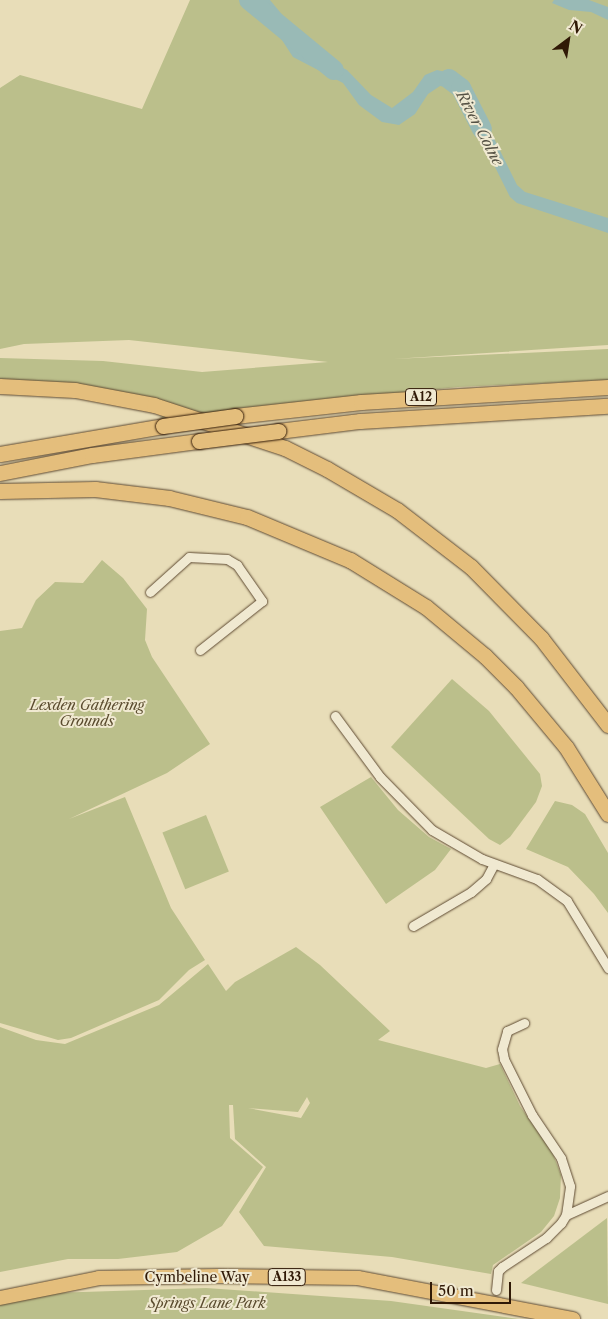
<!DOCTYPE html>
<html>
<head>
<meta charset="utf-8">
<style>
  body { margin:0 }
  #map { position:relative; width:608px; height:1319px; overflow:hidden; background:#e8ddb8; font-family:"Libre Caslon Text",serif }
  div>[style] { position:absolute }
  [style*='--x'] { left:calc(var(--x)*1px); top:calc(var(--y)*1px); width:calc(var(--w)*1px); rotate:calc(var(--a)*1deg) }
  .green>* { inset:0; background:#bbbf8b; transform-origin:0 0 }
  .water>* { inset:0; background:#99bab6 }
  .river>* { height:20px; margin:-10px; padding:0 10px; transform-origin:10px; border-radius:10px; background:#99bab6 }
  .roads { filter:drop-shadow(0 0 1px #5e4a32) drop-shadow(0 0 1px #5e4a32) }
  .minor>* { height:9px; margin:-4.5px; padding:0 4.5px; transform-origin:4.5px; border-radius:4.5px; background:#f0e9d1 }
  .primary>* { height:14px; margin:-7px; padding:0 7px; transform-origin:7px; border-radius:7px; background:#e4be7c }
  .trunk>* { height:15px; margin:-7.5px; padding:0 7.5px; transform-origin:7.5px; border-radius:7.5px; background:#e4be7c }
  .bridges { filter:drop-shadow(0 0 1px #301906) drop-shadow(0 0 1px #301906) }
  .trunk-bridge>* { height:15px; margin:-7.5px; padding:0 7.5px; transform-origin:7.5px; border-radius:7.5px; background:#e4be7c }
  span { translate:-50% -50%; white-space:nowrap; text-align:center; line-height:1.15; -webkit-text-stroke:4px #f0e9d1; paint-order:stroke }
  .shield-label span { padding:1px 4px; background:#f0e9d1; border:1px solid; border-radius:4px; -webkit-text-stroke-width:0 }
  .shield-label { font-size:12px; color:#301906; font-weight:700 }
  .park-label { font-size:14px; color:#5a4b2e; font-style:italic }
  .street-label { font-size:14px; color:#301906 }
  .water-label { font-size:15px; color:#555144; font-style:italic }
  .north { position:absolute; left:543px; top:15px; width:50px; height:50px; -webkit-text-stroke:4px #f0e9d1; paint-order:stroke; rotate:31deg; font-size:14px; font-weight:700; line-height:20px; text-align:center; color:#301906 }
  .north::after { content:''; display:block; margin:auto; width:18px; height:22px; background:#301906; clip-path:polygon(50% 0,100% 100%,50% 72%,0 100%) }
  .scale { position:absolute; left:430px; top:1282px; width:81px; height:22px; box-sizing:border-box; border:2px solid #301906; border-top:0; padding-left:6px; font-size:15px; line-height:18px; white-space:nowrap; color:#301906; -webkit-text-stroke:4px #f0e9d1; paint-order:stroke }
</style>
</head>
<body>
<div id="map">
  <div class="green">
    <div style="clip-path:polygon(190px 0,608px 0,608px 345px,393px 359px,608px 349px,608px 380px,458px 387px,162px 418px,159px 417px,197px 411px,185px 412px,0 385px,0 358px,103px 361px,202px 372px,328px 362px,129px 340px,24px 344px,0 349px,0 88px,20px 75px,142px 109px)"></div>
    <div style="clip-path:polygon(102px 560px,123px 578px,147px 609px,145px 640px,152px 657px,210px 744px,167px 773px,69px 819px,125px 797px,171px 908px,205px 960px,189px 970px,159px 1000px,71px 1038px,58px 1040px,0 1023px,0 631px,22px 628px,36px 600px,55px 582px,83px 583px)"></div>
    <div style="clip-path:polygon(452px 679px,489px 711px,540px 774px,542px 786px,536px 802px,510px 837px,500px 845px,489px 839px,391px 747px)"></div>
    <div style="clip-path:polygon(371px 777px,398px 810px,429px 837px,451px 849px,435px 870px,386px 904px,320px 807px)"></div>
    <div style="clip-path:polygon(555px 801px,572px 805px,585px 814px,608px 853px,608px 913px,594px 894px,568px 867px,526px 849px)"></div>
    <div style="left:206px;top:815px;width:61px;height:47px;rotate:68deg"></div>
    <div style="clip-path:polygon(evenodd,296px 947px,320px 965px,390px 1031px,378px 1040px,486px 1068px,500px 1064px,520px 1106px,553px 1154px,561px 1175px,560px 1198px,554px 1216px,541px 1232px,493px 1265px,491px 1274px,392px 1257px,264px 1246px,239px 1212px,266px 1167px,235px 1139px,233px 1105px,229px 1105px,230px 1138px,263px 1167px,222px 1226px,177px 1252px,118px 1259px,68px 1259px,0 1272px,0 1027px,36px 1040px,65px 1044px,159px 1005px,208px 964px,226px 991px,235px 982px,296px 947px,307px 1097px,310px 1103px,301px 1118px,248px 1108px,298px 1112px,307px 1097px)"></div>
    <div style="clip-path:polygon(607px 1218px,608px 1304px,521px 1283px)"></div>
    <div style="clip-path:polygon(206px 1288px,391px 1301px,519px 1319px,0 1319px,0 1305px,52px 1293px)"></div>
  </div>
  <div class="water">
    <div style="clip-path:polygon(249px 0,270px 0,289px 23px,293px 36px,302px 47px,347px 70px,371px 95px,392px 108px,413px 92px,425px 75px,437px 70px,454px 74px,473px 95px,462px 100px,453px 88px,440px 86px,428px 94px,415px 114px,399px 125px,382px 122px,359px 105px,343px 83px,293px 57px,267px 17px)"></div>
    <div style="clip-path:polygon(554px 0,589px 0,608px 7px,608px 20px,591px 12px,569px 10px,552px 3px)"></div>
    <div style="clip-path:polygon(476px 102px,517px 185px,525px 192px,608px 218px,608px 233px,517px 203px,510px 197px,465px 107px)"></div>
  </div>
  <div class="river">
    <div style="--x:249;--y:0;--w:110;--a:39.5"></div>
    <div style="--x:449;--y:79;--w:15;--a:37"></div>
    <div style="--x:461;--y:88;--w:46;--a:62.9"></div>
  </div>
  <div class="roads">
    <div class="minor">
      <div style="--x:150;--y:592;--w:52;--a:-41.9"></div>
      <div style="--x:189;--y:557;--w:38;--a:3"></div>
      <div style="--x:227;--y:559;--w:12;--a:31"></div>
      <div style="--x:237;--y:565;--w:44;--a:55.2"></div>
      <div style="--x:262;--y:601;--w:79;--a:141.7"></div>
      <div style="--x:335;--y:716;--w:76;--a:53.6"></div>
      <div style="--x:380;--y:777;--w:74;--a:45.5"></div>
      <div style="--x:432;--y:830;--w:58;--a:30.1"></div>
      <div style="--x:482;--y:859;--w:59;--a:20"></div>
      <div style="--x:537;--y:879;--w:37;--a:36"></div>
      <div style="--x:567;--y:901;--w:79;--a:58.5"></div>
      <div style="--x:413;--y:926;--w:67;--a:-30.4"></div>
      <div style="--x:471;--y:892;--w:20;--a:-41"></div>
      <div style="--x:486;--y:879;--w:17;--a:-62"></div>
      <div style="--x:566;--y:1215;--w:46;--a:-24.3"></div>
      <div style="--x:496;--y:1290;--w:19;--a:-84"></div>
      <div style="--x:498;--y:1271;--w:6;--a:-45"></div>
      <div style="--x:502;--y:1267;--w:53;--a:-33.4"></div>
      <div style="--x:546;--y:1238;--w:21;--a:-45"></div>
      <div style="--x:561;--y:1223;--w:9;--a:-58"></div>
      <div style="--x:566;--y:1215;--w:29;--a:-82"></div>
      <div style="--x:570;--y:1186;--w:29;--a:-108"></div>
      <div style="--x:561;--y:1158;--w:52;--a:-124"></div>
      <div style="--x:532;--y:1115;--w:63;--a:-116.6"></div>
      <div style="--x:504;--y:1059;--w:10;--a:-101"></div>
      <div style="--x:502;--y:1049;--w:19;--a:-74"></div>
      <div style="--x:507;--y:1031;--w:19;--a:-25"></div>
    </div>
    <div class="primary">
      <div style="--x:0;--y:1298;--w:101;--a:-11.4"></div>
      <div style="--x:99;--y:1278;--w:119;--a:-1"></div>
      <div style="--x:218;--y:1276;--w:140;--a:0.8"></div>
      <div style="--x:358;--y:1278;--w:219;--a:10.8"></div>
    </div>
    <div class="trunk">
      <div style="--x:0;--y:386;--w:75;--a:3.1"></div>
      <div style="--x:75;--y:390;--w:80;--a:10.8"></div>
      <div style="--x:154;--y:405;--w:138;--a:18.2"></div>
      <div style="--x:285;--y:448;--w:47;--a:26.6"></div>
      <div style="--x:327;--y:469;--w:81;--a:30.4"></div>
      <div style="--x:397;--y:510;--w:93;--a:37.6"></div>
      <div style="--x:471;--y:567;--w:100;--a:45.4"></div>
      <div style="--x:541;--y:638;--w:110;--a:52.4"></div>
      <div style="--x:235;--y:416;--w:127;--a:-6.3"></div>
      <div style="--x:361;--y:402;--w:247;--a:-3.5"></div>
      <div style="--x:278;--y:431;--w:83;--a:-7"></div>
      <div style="--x:360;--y:421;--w:248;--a:-3.5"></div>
      <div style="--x:0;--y:454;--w:165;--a:-9.7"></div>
      <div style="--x:0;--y:473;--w:94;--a:-11.1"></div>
      <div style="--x:92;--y:455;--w:108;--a:-7.5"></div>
      <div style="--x:0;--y:491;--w:95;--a:-1.2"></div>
      <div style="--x:95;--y:489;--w:75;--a:6.9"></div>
      <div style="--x:169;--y:498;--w:80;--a:13.7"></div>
      <div style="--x:247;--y:517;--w:112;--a:22.7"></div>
      <div style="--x:350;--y:560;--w:89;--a:31.7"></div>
      <div style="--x:426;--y:607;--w:77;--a:39.7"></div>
      <div style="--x:485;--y:656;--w:44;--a:45"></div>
      <div style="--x:516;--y:687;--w:78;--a:50.2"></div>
      <div style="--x:566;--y:747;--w:79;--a:57.9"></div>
    </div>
  </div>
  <div class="bridges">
    <div class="trunk-bridge">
      <div style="--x:163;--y:426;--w:73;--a:-7.9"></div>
      <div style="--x:199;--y:441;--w:80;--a:-7.2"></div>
    </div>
  </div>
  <div class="shield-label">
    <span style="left:421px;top:397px">A12</span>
    <span style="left:287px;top:1277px">A133</span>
  </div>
  <div class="park-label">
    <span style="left:87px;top:713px">Lexden Gathering<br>Grounds</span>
    <span style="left:207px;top:1303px">Springs Lane Park</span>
  </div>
  <div class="street-label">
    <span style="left:197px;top:1277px">Cymbeline Way</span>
  </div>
  <div class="water-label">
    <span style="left:480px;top:128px;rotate:62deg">River Colne</span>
  </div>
  <div class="north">N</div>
  <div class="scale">50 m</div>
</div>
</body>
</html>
